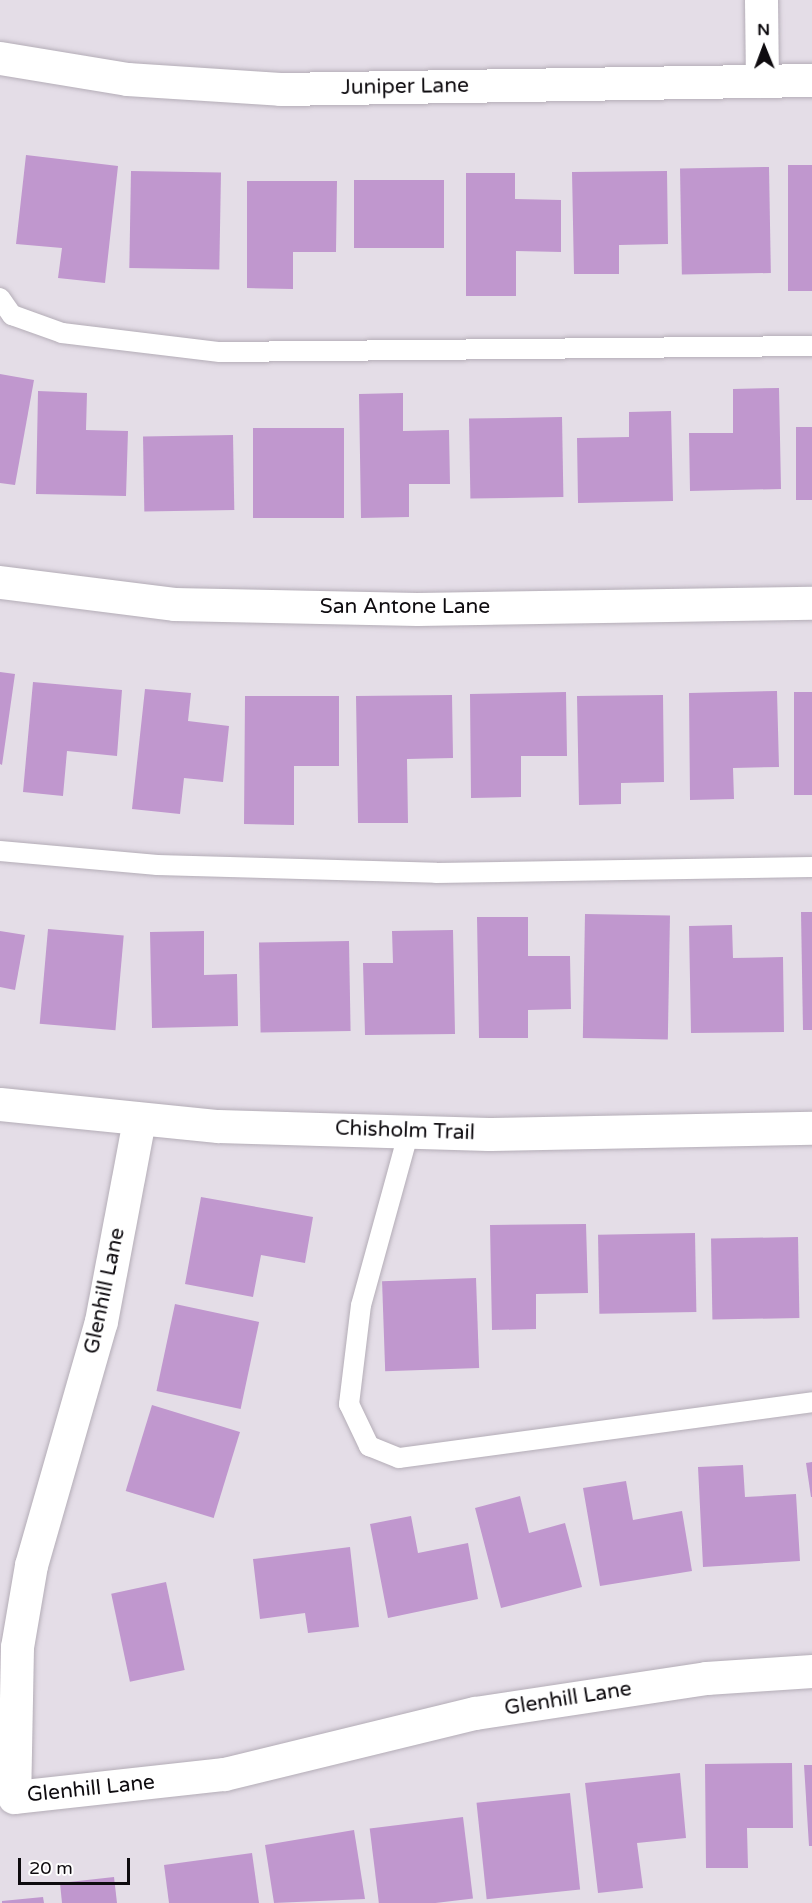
<!DOCTYPE html>
<html>
<head>
<meta charset="utf-8">
<style>
  body { margin:0 }
  #map { position:relative; width:812px; height:1903px; overflow:hidden; background:#e4dde7; font-family:"Varela Round",sans-serif }
  div>[style] { position:absolute }
  [style*='--x'] { left:calc(var(--x)*1px); top:calc(var(--y)*1px); width:calc(var(--w)*1px); rotate:calc(var(--a)*1deg) }
  .building>* { inset:0; background:#c097ce; transform-origin:0 0 }
  .roads { filter:drop-shadow(0 0 2px #b4adb7) drop-shadow(0 0 2px #b4adb7) }
  .lane>* { height:20px; margin:-10px; padding:0 10px; transform-origin:10px; border-radius:10px; background:#fff }
  .street>* { height:33px; margin:-16.5px; padding:0 16.5px; transform-origin:16.5px; border-radius:16.5px; background:#fff }
  span { translate:-50% -50%; white-space:nowrap; text-align:center; line-height:1.15; -webkit-text-stroke:4.5px #fff; paint-order:stroke }
  .street-label { font-size:21px; color:#0e0b0f }
  .north { position:absolute; left:734px; top:18px; width:60px; height:60px; -webkit-text-stroke:4px #fff; paint-order:stroke; rotate:359deg; font-size:16px; font-weight:700; line-height:24px; text-align:center; color:#0e0b0f }
  .north::after { content:''; display:block; margin:auto; width:21px; height:27px; background:#0e0b0f; clip-path:polygon(50% 0,100% 100%,50% 72%,0 100%) }
  .scale { position:absolute; left:18px; top:1858px; width:112px; height:27px; box-sizing:border-box; border:3px solid #0e0b0f; border-top:0; padding-left:8px; font-size:18px; line-height:21px; white-space:nowrap; color:#0e0b0f; -webkit-text-stroke:4px #fff; paint-order:stroke }
</style>
</head>
<body>
<div id="map">
  <div class="building">
    <div style="clip-path:polygon(26px 155px,118px 166px,105px 283px,58px 278px,62px 248px,16px 244px)"></div>
    <div style="left:812px;top:165px;width:126px;height:24px;rotate:90deg"></div>
    <div style="left:769px;top:167px;width:106px;height:89px;rotate:89deg"></div>
    <div style="left:131px;top:171px;width:90px;height:97px;rotate:1deg"></div>
    <div style="clip-path:polygon(667px 171px,668px 244px,619px 245px,619px 274px,574px 274px,572px 172px)"></div>
    <div style="clip-path:polygon(466px 173px,515px 173px,515px 199px,561px 200px,561px 252px,516px 251px,516px 296px,466px 296px)"></div>
    <div style="left:354px;top:180px;width:90px;height:68px"></div>
    <div style="clip-path:polygon(247px 181px,337px 181px,336px 252px,293px 252px,293px 289px,247px 288px)"></div>
    <div style="clip-path:polygon(0 374px,34px 380px,15px 485px,0 483px)"></div>
    <div style="clip-path:polygon(779px 388px,781px 489px,690px 491px,689px 433px,733px 433px,733px 389px)"></div>
    <div style="clip-path:polygon(38px 391px,87px 393px,86px 430px,128px 431px,126px 496px,36px 494px)"></div>
    <div style="clip-path:polygon(403px 393px,403px 431px,449px 430px,450px 484px,409px 484px,409px 517px,361px 518px,359px 394px)"></div>
    <div style="clip-path:polygon(671px 411px,673px 501px,578px 503px,577px 438px,629px 437px,629px 412px)"></div>
    <div style="left:562px;top:417px;width:80px;height:93px;rotate:89deg"></div>
    <div style="left:812px;top:427px;width:73px;height:16px;rotate:90deg"></div>
    <div style="left:253px;top:428px;width:91px;height:90px"></div>
    <div style="left:233px;top:435px;width:75px;height:90px;rotate:89deg"></div>
    <div style="clip-path:polygon(0 672px,15px 674px,2px 765px,0 764px)"></div>
    <div style="clip-path:polygon(33px 682px,122px 690px,117px 756px,67px 751px,63px 796px,23px 792px)"></div>
    <div style="clip-path:polygon(145px 689px,191px 693px,188px 721px,229px 726px,223px 782px,184px 778px,180px 814px,132px 809px)"></div>
    <div style="clip-path:polygon(777px 691px,779px 767px,733px 768px,734px 799px,690px 800px,689px 693px)"></div>
    <div style="clip-path:polygon(566px 692px,567px 756px,521px 756px,521px 797px,471px 798px,470px 694px)"></div>
    <div style="left:794px;top:692px;width:18px;height:103px"></div>
    <div style="clip-path:polygon(452px 695px,453px 758px,407px 759px,408px 823px,358px 823px,356px 696px)"></div>
    <div style="clip-path:polygon(663px 695px,664px 782px,621px 783px,621px 804px,579px 805px,577px 696px)"></div>
    <div style="clip-path:polygon(245px 696px,339px 696px,339px 766px,294px 766px,294px 825px,244px 824px)"></div>
    <div style="clip-path:polygon(801px 912px,812px 912px,812px 1030px,803px 1030px)"></div>
    <div style="left:585px;top:914px;width:85px;height:124px;rotate:1deg"></div>
    <div style="clip-path:polygon(477px 917px,528px 917px,528px 956px,570px 956px,571px 1009px,528px 1010px,528px 1038px,479px 1038px)"></div>
    <div style="clip-path:polygon(732px 925px,733px 958px,783px 957px,784px 1032px,691px 1033px,689px 926px)"></div>
    <div style="left:48px;top:929px;width:76px;height:95px;rotate:5deg"></div>
    <div style="clip-path:polygon(453px 930px,455px 1034px,365px 1035px,363px 963px,393px 963px,392px 931px)"></div>
    <div style="clip-path:polygon(0 931px,25px 935px,15px 990px,0 987px)"></div>
    <div style="clip-path:polygon(204px 931px,204px 975px,237px 974px,238px 1026px,152px 1028px,150px 932px)"></div>
    <div style="left:349px;top:941px;width:90px;height:90px;rotate:89deg"></div>
    <div style="clip-path:polygon(201px 1197px,313px 1217px,305px 1263px,261px 1255px,253px 1297px,185px 1284px)"></div>
    <div style="clip-path:polygon(586px 1224px,588px 1293px,536px 1294px,536px 1329px,492px 1330px,490px 1225px)"></div>
    <div style="left:695px;top:1233px;width:79px;height:97px;rotate:89deg"></div>
    <div style="left:798px;top:1237px;width:81px;height:87px;rotate:89deg"></div>
    <div style="left:476px;top:1278px;width:90px;height:94px;rotate:88deg"></div>
    <div style="left:175px;top:1304px;width:86px;height:89px;rotate:12deg"></div>
    <div style="left:152px;top:1405px;width:92px;height:90px;rotate:17deg"></div>
    <div style="clip-path:polygon(812px 1462px,812px 1497px,811px 1497px,806px 1463px)"></div>
    <div style="clip-path:polygon(743px 1465px,745px 1497px,796px 1494px,800px 1561px,703px 1567px,698px 1467px)"></div>
    <div style="clip-path:polygon(626px 1481px,633px 1520px,682px 1511px,692px 1571px,600px 1586px,583px 1488px)"></div>
    <div style="clip-path:polygon(520px 1496px,529px 1533px,565px 1523px,582px 1587px,501px 1608px,475px 1508px)"></div>
    <div style="clip-path:polygon(411px 1516px,418px 1553px,468px 1543px,478px 1599px,388px 1618px,370px 1524px)"></div>
    <div style="clip-path:polygon(350px 1547px,359px 1627px,308px 1633px,305px 1613px,260px 1619px,253px 1559px)"></div>
    <div style="left:166px;top:1582px;width:90px;height:56px;rotate:78deg"></div>
    <div style="clip-path:polygon(792px 1763px,793px 1828px,747px 1828px,748px 1868px,706px 1868px,705px 1764px)"></div>
    <div style="clip-path:polygon(804px 1765px,812px 1765px,812px 1846px,809px 1846px)"></div>
    <div style="clip-path:polygon(680px 1773px,686px 1838px,637px 1843px,643px 1888px,598px 1893px,585px 1783px)"></div>
    <div style="left:570px;top:1793px;width:97px;height:94px;rotate:84deg"></div>
    <div style="left:463px;top:1817px;width:82px;height:94px;rotate:83deg"></div>
    <div style="clip-path:polygon(354px 1830px,365px 1899px,274px 1903px,265px 1845px)"></div>
    <div style="clip-path:polygon(252px 1853px,259px 1903px,169px 1903px,164px 1865px)"></div>
    <div style="clip-path:polygon(114px 1877px,117px 1903px,62px 1903px,60px 1883px)"></div>
    <div style="clip-path:polygon(43px 1897px,44px 1903px,2px 1903px,2px 1901px)"></div>
  </div>
  <div class="roads">
    <div class="lane">
      <div style="--x:0;--y:298;--w:21;--a:55"></div>
      <div style="--x:12;--y:315;--w:53;--a:19.8"></div>
      <div style="--x:62;--y:333;--w:159;--a:6.9"></div>
      <div style="--x:220;--y:352;--w:592;--a:-0.58"></div>
      <div style="--x:0;--y:851;--w:158;--a:5.1"></div>
      <div style="--x:157;--y:865;--w:279;--a:1.6"></div>
      <div style="--x:436;--y:873;--w:376;--a:-0.9"></div>
      <div style="--x:409;--y:1131;--w:180;--a:105.4"></div>
      <div style="--x:361;--y:1305;--w:100;--a:96.9"></div>
      <div style="--x:349;--y:1404;--w:47;--a:64.5"></div>
      <div style="--x:369;--y:1446;--w:32;--a:22"></div>
      <div style="--x:399;--y:1458;--w:417;--a:-7.7"></div>
    </div>
    <div class="street">
      <div style="--x:761;--y:0;--w:81;--a:89.3"></div>
      <div style="--x:0;--y:58;--w:129;--a:9.4"></div>
      <div style="--x:127;--y:79;--w:153;--a:3.7"></div>
      <div style="--x:280;--y:89;--w:532;--a:-0.97"></div>
      <div style="--x:0;--y:582;--w:175;--a:7.2"></div>
      <div style="--x:174;--y:604;--w:243;--a:1.2"></div>
      <div style="--x:417;--y:609;--w:395;--a:-0.9"></div>
      <div style="--x:0;--y:1104;--w:219;--a:5.8"></div>
      <div style="--x:218;--y:1126;--w:270;--a:1.7"></div>
      <div style="--x:488;--y:1134;--w:324;--a:-1.1"></div>
      <div style="--x:139;--y:1120;--w:205;--a:100.7"></div>
      <div style="--x:101;--y:1321;--w:254;--a:106"></div>
      <div style="--x:31;--y:1565;--w:83;--a:99.7"></div>
      <div style="--x:17;--y:1647;--w:150;--a:91.1"></div>
      <div style="--x:14;--y:1797;--w:211;--a:-6.3"></div>
      <div style="--x:224;--y:1774;--w:258;--a:-13.7"></div>
      <div style="--x:475;--y:1713;--w:234;--a:-8.6"></div>
      <div style="--x:706;--y:1678;--w:106;--a:-3.8"></div>
    </div>
  </div>
  <div class="street-label">
    <span style="left:405px;top:87px;rotate:-1deg">Juniper Lane</span>
    <span style="left:405px;top:607px">San Antone Lane</span>
    <span style="left:405px;top:1131px;rotate:2deg">Chisholm Trail</span>
    <span style="left:105px;top:1291px;rotate:-78deg">Glenhill Lane</span>
    <span style="left:568px;top:1699px;rotate:-9deg">Glenhill Lane</span>
    <span style="left:91px;top:1789px;rotate:-6deg">Glenhill Lane</span>
  </div>
  <div class="north">N</div>
  <div class="scale">20 m</div>
</div>
</body>
</html>
